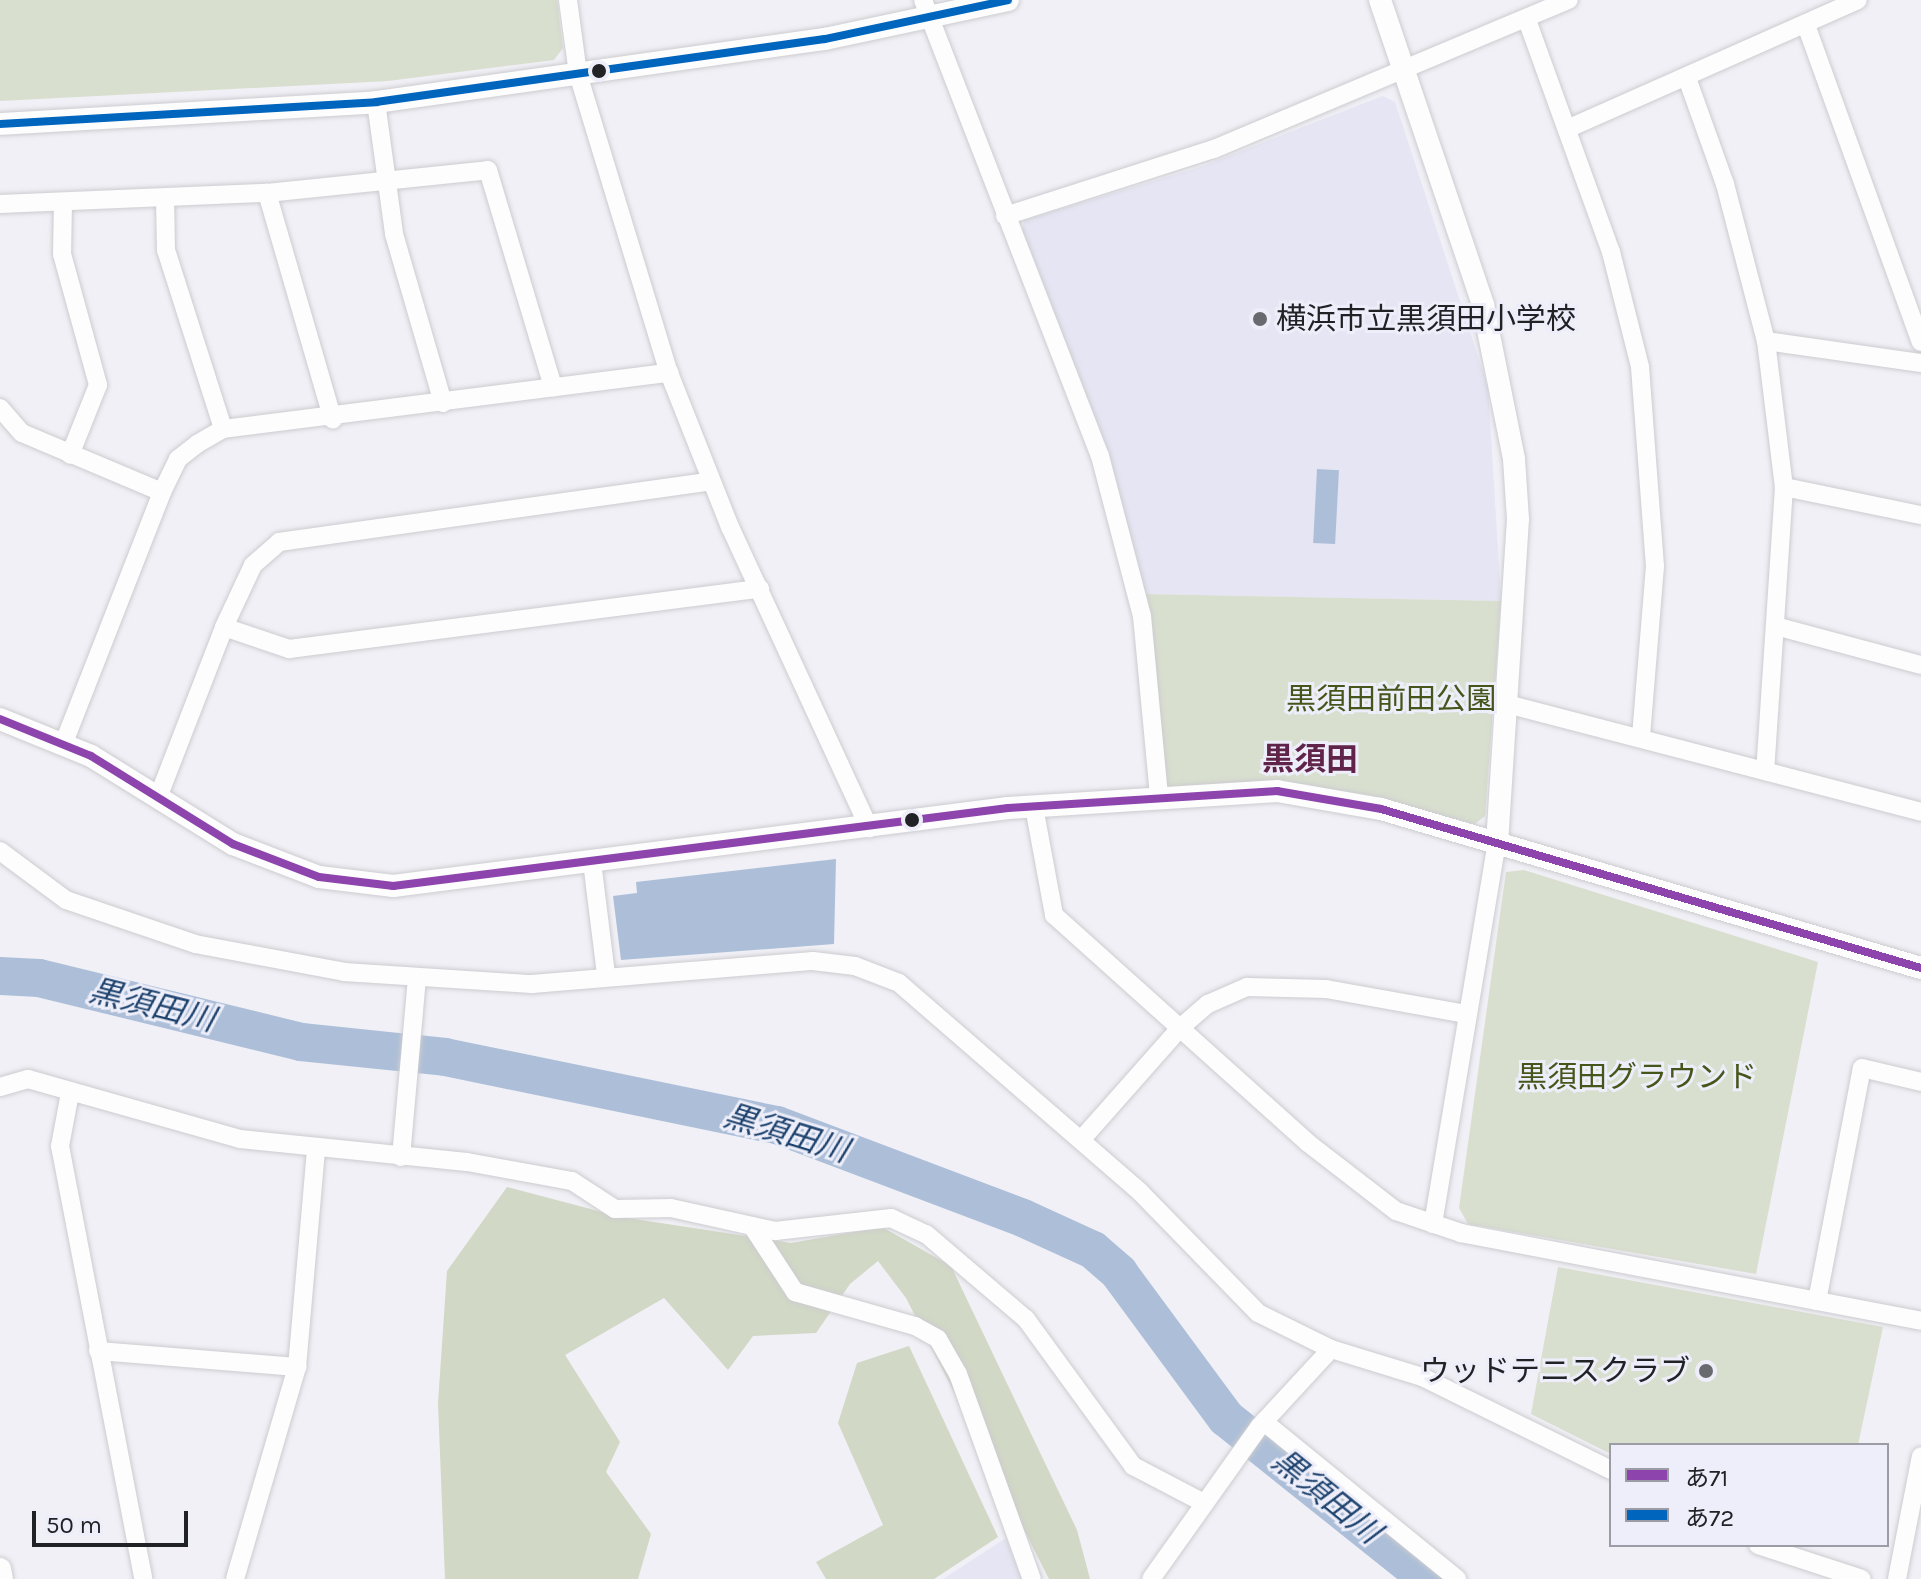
<!DOCTYPE html>
<html>
<head>
<meta charset="utf-8">
<style>
  body { margin:0 }
  #map { position:relative; width:1921px; height:1579px; overflow:hidden; background:#f0f0f6; font-family:Karla,"Noto Sans JP",sans-serif }
  div>[style] { position:absolute }
  [style*='--x'] { left:calc(var(--x)*1px); top:calc(var(--y)*1px); width:calc(var(--w)*1px); rotate:calc(var(--a)*1deg) }
  .built>* { inset:0; background:#e5e5f3 }
  .green>* { inset:0; background:#d8dfcf }
  .forest>* { inset:0; background:#d1d8c5 }
  .water>* { inset:0; background:#adbfd8; transform-origin:0 0 }
  .river>* { height:38px; margin:-19px; padding:0 19px; transform-origin:19px; border-radius:19px; background:#adbfd8 }
  .roads { filter:drop-shadow(0 0 2px #ccccd0) drop-shadow(0 0 2px #ccccd0) }
  .minor>* { height:18px; margin:-9px; padding:0 9px; transform-origin:9px; border-radius:9px; background:#fdfdfe }
  .tertiary>* { height:22px; margin:-11px; padding:0 11px; transform-origin:11px; border-radius:11px; background:#fdfdfe }
  .bus-1>* { height:8px; margin:-4px; padding:0 4px; transform-origin:4px; border-radius:4px; background:#8e44ad }
  .bus-2>* { height:8px; margin:-4px; padding:0 4px; transform-origin:4px; border-radius:4px; background:#0065bd }
  .dots>* { width:22px; height:22px; translate:-50% -50%; box-sizing:border-box; border:4px solid #edeef9; border-radius:50% }
  span { translate:-50% -50%; white-space:nowrap; text-align:center; line-height:1.15; -webkit-text-stroke:6px #edeef9; paint-order:stroke }
  .poi-label { font-size:30px; color:#212226 }
  .left { translate:0 -50%; text-align:left }
  .right { translate:-100% -50%; text-align:right }
  .park-label { font-size:30px; color:#46561a }
  .neighbourhood-label { font-size:32px; color:#602349; font-weight:700 }
  .water-label { font-size:32px; color:#1c416d; font-style:italic }
  .legend { position:absolute; left:1609px; top:1443px; width:280px; height:104px; box-sizing:border-box; background:#edeef9; border:2px solid #9b9ca5; margin:0; padding:10px 14px; list-style:none; font-size:24px; color:#212226 }
  .legend li { display:flex; align-items:center; gap:16px; height:40px }
  .legend b { width:40px; border:2px solid #9b9ca5 }
  .scale { position:absolute; left:32px; top:1511px; width:156px; height:36px; box-sizing:border-box; border:4px solid #212226; border-top:0; padding-left:10px; font-size:24px; line-height:28px; white-space:nowrap; color:#212226; -webkit-text-stroke:6px #edeef9; paint-order:stroke }
</style>
</head>
<body>
<div id="map">
  <div class="built">
    <div style="clip-path:polygon(1383px 96px,1395px 102px,1488px 387px,1501px 601px,1145px 594px,1022px 234px,1024px 220px,1200px 167px)"></div>
    <div style="clip-path:polygon(1006px 1538px,1022px 1579px,943px 1579px)"></div>
  </div>
  <div class="green">
    <div style="clip-path:polygon(0 0,557px 0,563px 48px,554px 60px,388px 81px,0 101px)"></div>
    <div style="clip-path:polygon(1145px 594px,1501px 601px,1485px 816px,1475px 824px,1305px 784px,1167px 790px)"></div>
    <div style="clip-path:polygon(1524px 870px,1818px 962px,1756px 1274px,1468px 1224px,1459px 1208px,1506px 872px)"></div>
    <div style="clip-path:polygon(1558px 1267px,1883px 1327px,1858px 1445px,1611px 1445px,1611px 1454px,1531px 1414px)"></div>
  </div>
  <div class="forest">
    <div style="clip-path:polygon(507px 1187px,621px 1217px,791px 1243px,882px 1227px,951px 1266px,1077px 1530px,1090px 1579px,1049px 1579px,906px 1298px,878px 1261px,850px 1284px,816px 1333px,753px 1336px,728px 1370px,664px 1298px,565px 1355px,620px 1442px,606px 1472px,651px 1534px,638px 1579px,445px 1579px,438px 1403px,447px 1271px)"></div>
    <div style="clip-path:polygon(909px 1346px,998px 1537px,934px 1579px,826px 1579px,816px 1562px,883px 1525px,838px 1423px,857px 1363px)"></div>
  </div>
  <div class="water">
    <div style="left:1317px;top:469px;width:22px;height:74px;rotate:3deg"></div>
    <div style="clip-path:polygon(836px 859px,834px 944px,621px 960px,613px 896px,637px 893px,636px 882px)"></div>
  </div>
  <div class="river">
    <div style="--x:0;--y:976;--w:39;--a:3"></div>
    <div style="--x:39;--y:978;--w:270;--a:13.7"></div>
    <div style="--x:301;--y:1042;--w:145;--a:5.9"></div>
    <div style="--x:445;--y:1057;--w:339;--a:11.6"></div>
    <div style="--x:777;--y:1125;--w:263;--a:20.7"></div>
    <div style="--x:1023;--y:1218;--w:77;--a:24.6"></div>
    <div style="--x:1093;--y:1250;--w:35;--a:41"></div>
    <div style="--x:1119;--y:1273;--w:180;--a:53.6"></div>
    <div style="--x:1226;--y:1418;--w:258;--a:38.6"></div>
  </div>
  <div class="roads">
    <div class="minor">
      <div style="--x:568;--y:0;--w:75;--a:82.3"></div>
      <div style="--x:578;--y:74;--w:313;--a:73.1"></div>
      <div style="--x:669;--y:373;--w:166;--a:68.4"></div>
      <div style="--x:730;--y:527;--w:332;--a:65.2"></div>
      <div style="--x:923;--y:0;--w:489;--a:68.8"></div>
      <div style="--x:1100;--y:456;--w:165;--a:75.3"></div>
      <div style="--x:1142;--y:616;--w:182;--a:84.6"></div>
      <div style="--x:1527;--y:20;--w:247;--a:70.1"></div>
      <div style="--x:1611;--y:252;--w:119;--a:75.8"></div>
      <div style="--x:1640;--y:367;--w:200;--a:85.7"></div>
      <div style="--x:1655;--y:566;--w:171;--a:94.7"></div>
      <div style="--x:1806;--y:25;--w:337;--a:70.1"></div>
      <div style="--x:1687;--y:78;--w:113;--a:70.3"></div>
      <div style="--x:1725;--y:184;--w:162;--a:75.4"></div>
      <div style="--x:1766;--y:341;--w:147;--a:83"></div>
      <div style="--x:1784;--y:487;--w:285;--a:93.8"></div>
      <div style="--x:376;--y:102;--w:133;--a:82.2"></div>
      <div style="--x:394;--y:234;--w:176;--a:73.8"></div>
      <div style="--x:1567;--y:129;--w:318;--a:-23.9"></div>
      <div style="--x:267;--y:193;--w:236;--a:73.8"></div>
      <div style="--x:165;--y:198;--w:52;--a:88.9"></div>
      <div style="--x:166;--y:250;--w:188;--a:72.3"></div>
      <div style="--x:63;--y:203;--w:51;--a:91.1"></div>
      <div style="--x:62;--y:254;--w:136;--a:74.6"></div>
      <div style="--x:98;--y:385;--w:75;--a:111.8"></div>
      <div style="--x:0;--y:204;--w:267;--a:-2.4"></div>
      <div style="--x:267;--y:193;--w:222;--a:-5.9"></div>
      <div style="--x:488;--y:170;--w:227;--a:73.3"></div>
      <div style="--x:1005;--y:216;--w:219;--a:-17.8"></div>
      <div style="--x:1214;--y:149;--w:385;--a:-22.8"></div>
      <div style="--x:1766;--y:341;--w:157;--a:8.1"></div>
      <div style="--x:0;--y:408;--w:33;--a:49"></div>
      <div style="--x:22;--y:433;--w:152;--a:22.9"></div>
      <div style="--x:1784;--y:487;--w:140;--a:11.6"></div>
      <div style="--x:224;--y:627;--w:69;--a:18.7"></div>
      <div style="--x:289;--y:649;--w:475;--a:-7.3"></div>
      <div style="--x:1779;--y:627;--w:147;--a:15"></div>
      <div style="--x:1507;--y:704;--w:428;--a:14.6"></div>
      <div style="--x:63;--y:745;--w:272;--a:-68.6"></div>
      <div style="--x:162;--y:492;--w:37;--a:-64"></div>
      <div style="--x:178;--y:459;--w:24;--a:-38"></div>
      <div style="--x:197;--y:444;--w:30;--a:-30"></div>
      <div style="--x:223;--y:429;--w:450;--a:-7.2"></div>
      <div style="--x:159;--y:795;--w:180;--a:-68.8"></div>
      <div style="--x:224;--y:627;--w:68;--a:-64.9"></div>
      <div style="--x:253;--y:565;--w:35;--a:-41"></div>
      <div style="--x:279;--y:542;--w:436;--a:-8"></div>
      <div style="--x:1034;--y:807;--w:110;--a:79.5"></div>
      <div style="--x:1054;--y:915;--w:341;--a:41.9"></div>
      <div style="--x:1308;--y:1143;--w:111;--a:37.7"></div>
      <div style="--x:1396;--y:1211;--w:69;--a:18.7"></div>
      <div style="--x:1461;--y:1233;--w:468;--a:10.8"></div>
      <div style="--x:0;--y:851;--w:82;--a:36.6"></div>
      <div style="--x:66;--y:900;--w:136;--a:18.8"></div>
      <div style="--x:195;--y:944;--w:152;--a:10.6"></div>
      <div style="--x:344;--y:972;--w:188;--a:3.7"></div>
      <div style="--x:532;--y:984;--w:282;--a:-4.7"></div>
      <div style="--x:813;--y:961;--w:42;--a:6.8"></div>
      <div style="--x:855;--y:966;--w:47;--a:21.1"></div>
      <div style="--x:899;--y:983;--w:319;--a:40.9"></div>
      <div style="--x:1140;--y:1192;--w:169;--a:45.7"></div>
      <div style="--x:1258;--y:1313;--w:81;--a:26.3"></div>
      <div style="--x:1331;--y:1349;--w:106;--a:132.7"></div>
      <div style="--x:1259;--y:1427;--w:186;--a:125.4"></div>
      <div style="--x:592;--y:862;--w:114;--a:82.9"></div>
      <div style="--x:0;--y:1087;--w:29;--a:-16"></div>
      <div style="--x:28;--y:1079;--w:220;--a:15.8"></div>
      <div style="--x:240;--y:1139;--w:228;--a:5.8"></div>
      <div style="--x:467;--y:1162;--w:107;--a:10.3"></div>
      <div style="--x:572;--y:1181;--w:51;--a:33.1"></div>
      <div style="--x:615;--y:1209;--w:56;--a:-1"></div>
      <div style="--x:671;--y:1208;--w:107;--a:12.5"></div>
      <div style="--x:775;--y:1231;--w:117;--a:-6.4"></div>
      <div style="--x:891;--y:1218;--w:38;--a:25"></div>
      <div style="--x:926;--y:1234;--w:131;--a:40.4"></div>
      <div style="--x:1026;--y:1319;--w:182;--a:53.9"></div>
      <div style="--x:1133;--y:1466;--w:78;--a:27.6"></div>
      <div style="--x:70;--y:1093;--w:54;--a:100.7"></div>
      <div style="--x:60;--y:1146;--w:441;--a:79.1"></div>
      <div style="--x:1081;--y:1140;--w:149;--a:-48.5"></div>
      <div style="--x:1180;--y:1028;--w:37;--a:-41"></div>
      <div style="--x:1208;--y:1004;--w:43;--a:-23.6"></div>
      <div style="--x:1247;--y:987;--w:79;--a:1.5"></div>
      <div style="--x:1326;--y:989;--w:143;--a:10.1"></div>
      <div style="--x:401;--y:1157;--w:180;--a:-84.9"></div>
      <div style="--x:1433;--y:1224;--w:386;--a:-80.5"></div>
      <div style="--x:752;--y:1226;--w:79;--a:56.9"></div>
      <div style="--x:795;--y:1292;--w:125;--a:15.8"></div>
      <div style="--x:915;--y:1326;--w:26;--a:29"></div>
      <div style="--x:938;--y:1339;--w:40;--a:60.3"></div>
      <div style="--x:958;--y:1374;--w:218;--a:70.2"></div>
      <div style="--x:1817;--y:1301;--w:237;--a:-79.1"></div>
      <div style="--x:1862;--y:1068;--w:61;--a:13.3"></div>
      <div style="--x:1331;--y:1349;--w:95;--a:17.1"></div>
      <div style="--x:1422;--y:1377;--w:211;--a:26.2"></div>
      <div style="--x:98;--y:1351;--w:200;--a:4.6"></div>
      <div style="--x:1264;--y:1422;--w:249;--a:39.1"></div>
      <div style="--x:1758;--y:1545;--w:109;--a:18.1"></div>
      <div style="--x:235;--y:1579;--w:221;--a:-73.7"></div>
      <div style="--x:297;--y:1367;--w:219;--a:-85"></div>
      <div style="--x:1897;--y:1579;--w:125;--a:-79"></div>
    </div>
    <div class="tertiary">
      <div style="--x:1380;--y:0;--w:322;--a:71.3"></div>
      <div style="--x:1483;--y:305;--w:157;--a:78.6"></div>
      <div style="--x:1514;--y:459;--w:60;--a:86.2"></div>
      <div style="--x:1518;--y:519;--w:325;--a:93.7"></div>
      <div style="--x:0;--y:124;--w:377;--a:-3.3"></div>
      <div style="--x:376;--y:102;--w:453;--a:-8"></div>
      <div style="--x:825;--y:39;--w:187;--a:-12"></div>
      <div style="--x:0;--y:719;--w:98;--a:22.1"></div>
      <div style="--x:91;--y:756;--w:167;--a:31.8"></div>
      <div style="--x:233;--y:844;--w:92;--a:21"></div>
      <div style="--x:319;--y:877;--w:75;--a:6.9"></div>
      <div style="--x:393;--y:886;--w:620;--a:-7.23"></div>
      <div style="--x:1008;--y:808;--w:270;--a:-3.6"></div>
      <div style="--x:1277;--y:791;--w:106;--a:9.8"></div>
      <div style="--x:1381;--y:809;--w:563;--a:16.41"></div>
      <div style="--x:0;--y:1569;--w:10;--a:79"></div>
    </div>
  </div>
  <div class="bus-1">
    <div style="--x:0;--y:719;--w:98;--a:22.1"></div>
    <div style="--x:91;--y:756;--w:167;--a:31.8"></div>
    <div style="--x:233;--y:844;--w:92;--a:21"></div>
    <div style="--x:319;--y:877;--w:75;--a:6.9"></div>
    <div style="--x:393;--y:886;--w:620;--a:-7.23"></div>
    <div style="--x:1008;--y:808;--w:270;--a:-3.6"></div>
    <div style="--x:1277;--y:791;--w:106;--a:9.8"></div>
    <div style="--x:1381;--y:809;--w:563;--a:16.41"></div>
  </div>
  <div class="bus-2">
    <div style="--x:0;--y:124;--w:377;--a:-3.3"></div>
    <div style="--x:376;--y:102;--w:453;--a:-8"></div>
    <div style="--x:825;--y:39;--w:187;--a:-12"></div>
  </div>
  <div class="dots">
    <div style="left:599px;top:71px;background:#212226"></div>
    <div style="left:1260px;top:319px;background:#696a6f"></div>
    <div style="left:912px;top:820px;background:#212226"></div>
    <div style="left:1706px;top:1371px;background:#696a6f"></div>
  </div>
  <div class="poi-label">
    <span class="left" style="left:1276px;top:319px">横浜市立黒須田小学校</span>
    <span class="right" style="left:1690px;top:1371px">ウッドテニスクラブ</span>
  </div>
  <div class="park-label">
    <span style="left:1391px;top:699px">黒須田前田公園</span>
    <span style="left:1637px;top:1077px">黒須田グラウンド</span>
  </div>
  <div class="neighbourhood-label">
    <span style="left:1310px;top:760px">黒須田</span>
  </div>
  <div class="water-label">
    <span style="left:152px;top:1006px;rotate:14deg">黒須田川</span>
    <span style="left:786px;top:1134px;rotate:17deg">黒須田川</span>
    <span style="left:1326px;top:1497px;rotate:39deg">黒須田川</span>
  </div>
  <ul class="legend">
  <li><b style="height:10px;background:#8e44ad"></b>あ71</li>
  <li><b style="height:10px;background:#0065bd"></b>あ72</li>
  </ul>
  <div class="scale">50 m</div>
</div>
</body>
</html>
